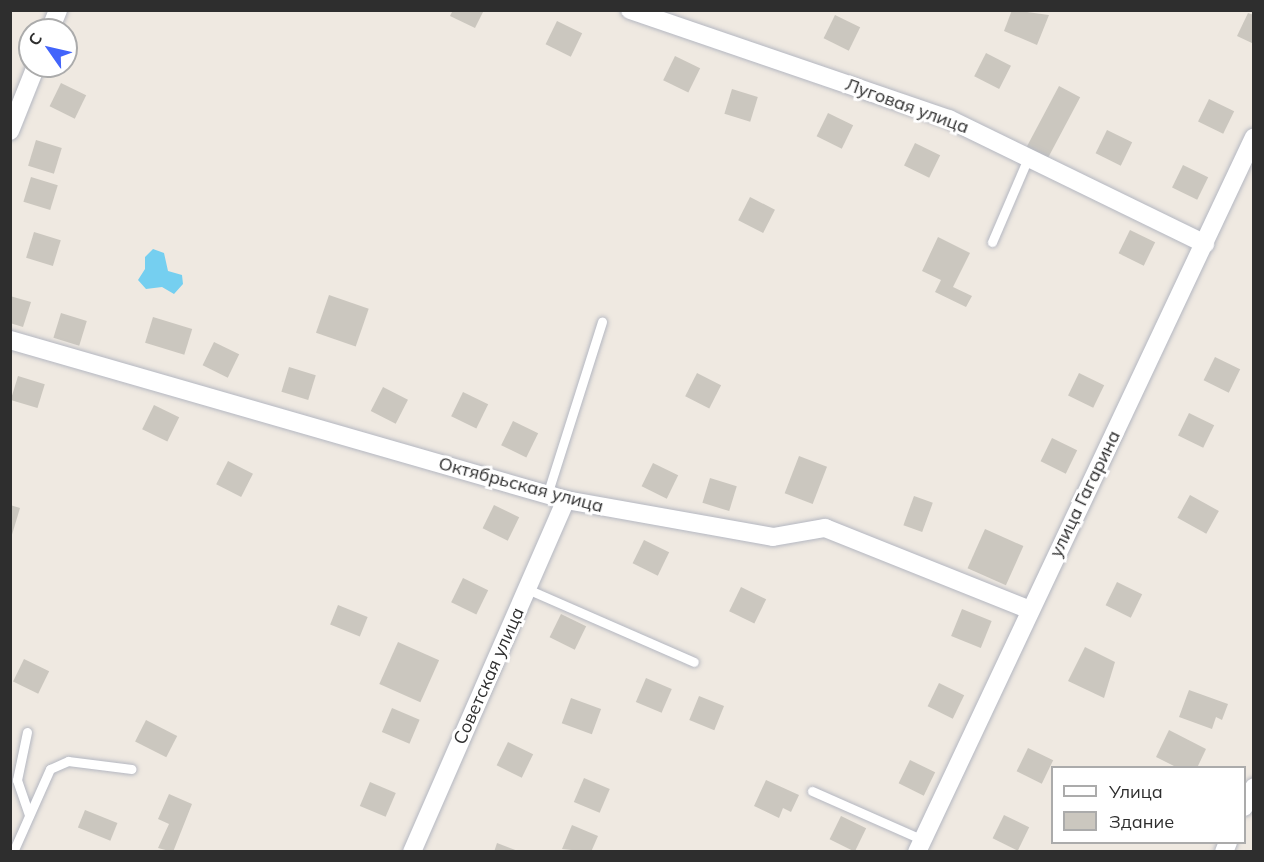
<!DOCTYPE html>
<html>
<head>
<meta charset="utf-8">
<style>
  body { margin:0 }
  #map { position:relative; width:1264px; height:862px; overflow:hidden; background:#efe9e1; font-family:Mulish,sans-serif }
  div>[style] { position:absolute }
  [style*='--x'] { left:calc(var(--x)*1px); top:calc(var(--y)*1px); width:calc(var(--w)*1px); rotate:calc(var(--a)*1deg) }
  .water>* { inset:0; background:#75cff0 }
  .building>* { inset:0; background:#cbc7bf; transform-origin:0 0 }
  .roads { filter:drop-shadow(0 0 2px #b4b7c1) drop-shadow(0 0 2px #b4b7c1) }
  .lane>* { height:9px; margin:-4.5px; padding:0 4.5px; transform-origin:4.5px; border-radius:4.5px; background:#fff }
  .street>* { height:18px; margin:-9px; padding:0 9px; transform-origin:9px; border-radius:9px; background:#fff }
  span { translate:-50% -50%; white-space:nowrap; text-align:center; line-height:1.15; -webkit-text-stroke:6px #fff; paint-order:stroke }
  .street-label { font-size:18px; color:#2e2e2e }
  .frame { position:absolute; inset:0; border:12px solid #2e2e2e; pointer-events:none }
  .legend { position:absolute; left:1051px; top:766px; width:195px; height:78px; box-sizing:border-box; background:#fff; border:2px solid #ababab; margin:0; padding:8px 10px; list-style:none; font-size:18px; color:#2e2e2e }
  .legend li { display:flex; align-items:center; gap:12px; height:30px }
  .legend b { width:30px; border:2px solid #ababab }
  .north { position:absolute; left:18px; top:18px; width:60px; height:60px; box-sizing:border-box; background:#fff; border:2px solid #ababab; border-radius:50%; rotate:304deg; font-size:16px; font-weight:700; line-height:24px; text-align:center; color:#2e2e2e }
  .north::after { content:''; display:block; margin:auto; width:21px; height:27px; background:#4264fb; clip-path:polygon(50% 0,100% 100%,50% 72%,0 100%) }
</style>
</head>
<body>
<div id="map">
  <div class="water">
    <div style="clip-path:polygon(153px 249px,164px 253px,168px 271px,182px 275px,183px 284px,174px 294px,162px 287px,146px 289px,138px 280px,145px 269px,145px 257px)"></div>
  </div>
  <div class="building">
    <div style="clip-path:polygon(453px 10px,484px 10px,475px 28px,450px 16px)"></div>
    <div style="clip-path:polygon(1012px 10px,1049px 15px,1037px 45px,1004px 31px)"></div>
    <div style="clip-path:polygon(1248px 13px,1254px 15px,1254px 44px,1237px 36px)"></div>
    <div style="left:835px;top:15px;width:28px;height:26px;rotate:26deg"></div>
    <div style="left:557px;top:21px;width:28px;height:26px;rotate:26deg"></div>
    <div style="left:986px;top:53px;width:28px;height:26px;rotate:27deg"></div>
    <div style="left:675px;top:56px;width:28px;height:27px;rotate:26deg"></div>
    <div style="left:61px;top:83px;width:28px;height:26px;rotate:26deg"></div>
    <div style="left:1059px;top:86px;width:24px;height:69px;rotate:28deg"></div>
    <div style="left:732px;top:89px;width:27px;height:26px;rotate:17deg"></div>
    <div style="left:1209px;top:99px;width:28px;height:25px;rotate:26deg"></div>
    <div style="left:828px;top:113px;width:28px;height:26px;rotate:26deg"></div>
    <div style="left:1107px;top:130px;width:28px;height:26px;rotate:26deg"></div>
    <div style="left:36px;top:140px;width:27px;height:27px;rotate:17deg"></div>
    <div style="left:915px;top:143px;width:28px;height:25px;rotate:26deg"></div>
    <div style="left:1183px;top:165px;width:28px;height:25px;rotate:26deg"></div>
    <div style="left:31px;top:177px;width:28px;height:26px;rotate:17deg"></div>
    <div style="left:750px;top:197px;width:28px;height:26px;rotate:27deg"></div>
    <div style="left:1130px;top:230px;width:28px;height:26px;rotate:26deg"></div>
    <div style="left:34px;top:232px;width:28px;height:27px;rotate:17deg"></div>
    <div style="clip-path:polygon(938px 237px,970px 253px,953px 287px,972px 296px,966px 307px,935px 292px,941px 280px,922px 271px)"></div>
    <div style="left:329px;top:295px;width:42px;height:40px;rotate:19deg"></div>
    <div style="clip-path:polygon(10px 296px,31px 302px,23px 327px,10px 323px)"></div>
    <div style="left:61px;top:313px;width:27px;height:26px;rotate:17deg"></div>
    <div style="left:153px;top:317px;width:41px;height:27px;rotate:17deg"></div>
    <div style="left:214px;top:342px;width:28px;height:26px;rotate:26deg"></div>
    <div style="left:1215px;top:357px;width:28px;height:26px;rotate:26deg"></div>
    <div style="left:289px;top:367px;width:28px;height:26px;rotate:17deg"></div>
    <div style="left:697px;top:373px;width:27px;height:26px;rotate:27deg"></div>
    <div style="left:1079px;top:373px;width:28px;height:25px;rotate:26deg"></div>
    <div style="left:18px;top:376px;width:28px;height:25px;rotate:17deg"></div>
    <div style="left:383px;top:387px;width:28px;height:27px;rotate:27deg"></div>
    <div style="left:463px;top:392px;width:28px;height:27px;rotate:26deg"></div>
    <div style="left:154px;top:405px;width:28px;height:27px;rotate:26deg"></div>
    <div style="left:1189px;top:413px;width:28px;height:25px;rotate:26deg"></div>
    <div style="left:513px;top:421px;width:28px;height:27px;rotate:26deg"></div>
    <div style="left:1052px;top:438px;width:28px;height:26px;rotate:26deg"></div>
    <div style="left:799px;top:456px;width:30px;height:40px;rotate:21deg"></div>
    <div style="left:228px;top:461px;width:28px;height:26px;rotate:27deg"></div>
    <div style="left:653px;top:463px;width:28px;height:26px;rotate:26deg"></div>
    <div style="left:710px;top:478px;width:28px;height:26px;rotate:17deg"></div>
    <div style="left:1190px;top:495px;width:33px;height:26px;rotate:29deg"></div>
    <div style="left:914px;top:496px;width:20px;height:31px;rotate:20deg"></div>
    <div style="clip-path:polygon(10px 505px,20px 508px,11px 538px,10px 538px)"></div>
    <div style="left:494px;top:505px;width:28px;height:26px;rotate:26deg"></div>
    <div style="left:985px;top:529px;width:42px;height:43px;rotate:24deg"></div>
    <div style="left:644px;top:540px;width:28px;height:26px;rotate:26deg"></div>
    <div style="left:463px;top:578px;width:28px;height:27px;rotate:26deg"></div>
    <div style="left:1117px;top:582px;width:28px;height:26px;rotate:26deg"></div>
    <div style="left:741px;top:587px;width:28px;height:27px;rotate:26deg"></div>
    <div style="left:338px;top:605px;width:32px;height:21px;rotate:22deg"></div>
    <div style="left:962px;top:609px;width:32px;height:29px;rotate:22deg"></div>
    <div style="left:561px;top:614px;width:28px;height:26px;rotate:26deg"></div>
    <div style="left:398px;top:642px;width:45px;height:46px;rotate:24deg"></div>
    <div style="clip-path:polygon(1085px 647px,1115px 662px,1104px 698px,1068px 681px)"></div>
    <div style="left:24px;top:659px;width:28px;height:25px;rotate:26deg"></div>
    <div style="left:646px;top:678px;width:28px;height:26px;rotate:23deg"></div>
    <div style="left:939px;top:683px;width:28px;height:26px;rotate:26deg"></div>
    <div style="clip-path:polygon(1189px 690px,1228px 704px,1222px 720px,1216px 717px,1212px 729px,1179px 717px)"></div>
    <div style="left:699px;top:696px;width:27px;height:26px;rotate:22deg"></div>
    <div style="left:571px;top:698px;width:32px;height:27px;rotate:20deg"></div>
    <div style="left:392px;top:708px;width:30px;height:26px;rotate:23deg"></div>
    <div style="left:146px;top:720px;width:35px;height:24px;rotate:27deg"></div>
    <div style="clip-path:polygon(1169px 730px,1206px 749px,1197px 768px,1178px 768px,1156px 757px)"></div>
    <div style="left:508px;top:742px;width:28px;height:26px;rotate:26deg"></div>
    <div style="left:1028px;top:748px;width:28px;height:26px;rotate:26deg"></div>
    <div style="left:910px;top:760px;width:28px;height:26px;rotate:26deg"></div>
    <div style="left:584px;top:778px;width:28px;height:26px;rotate:23deg"></div>
    <div style="clip-path:polygon(766px 780px,799px 795px,791px 812px,783px 808px,779px 818px,754px 806px)"></div>
    <div style="left:370px;top:782px;width:28px;height:26px;rotate:23deg"></div>
    <div style="clip-path:polygon(169px 794px,192px 804px,173px 852px,158px 848px,169px 824px,158px 819px)"></div>
    <div style="left:85px;top:810px;width:35px;height:19px;rotate:22deg"></div>
    <div style="left:1004px;top:815px;width:28px;height:26px;rotate:26deg"></div>
    <div style="left:841px;top:816px;width:28px;height:26px;rotate:26deg"></div>
    <div style="clip-path:polygon(572px 825px,598px 836px,591px 852px,562px 849px)"></div>
    <div style="clip-path:polygon(497px 843px,518px 851px,518px 852px,494px 852px)"></div>
  </div>
  <div class="roads">
    <div class="lane">
      <div style="--x:992;--y:242;--w:91;--a:-66.8"></div>
      <div style="--x:547;--y:495;--w:182;--a:-72.4"></div>
      <div style="--x:527;--y:589;--w:182;--a:23.6"></div>
      <div style="--x:27;--y:732;--w:49;--a:101.8"></div>
      <div style="--x:17;--y:780;--w:37;--a:71"></div>
      <div style="--x:812;--y:791;--w:121;--a:23.8"></div>
      <div style="--x:13;--y:852;--w:91;--a:-66"></div>
      <div style="--x:50;--y:769;--w:20;--a:-24"></div>
      <div style="--x:68;--y:761;--w:64;--a:7.2"></div>
    </div>
    <div class="street">
      <div style="--x:630;--y:10;--w:337;--a:18.9"></div>
      <div style="--x:949;--y:119;--w:285;--a:26"></div>
      <div style="--x:50;--y:30;--w:22;--a:-68"></div>
      <div style="--x:10;--y:131;--w:70;--a:-68.2"></div>
      <div style="--x:10;--y:340;--w:579;--a:16.05"></div>
      <div style="--x:566;--y:500;--w:210;--a:10.1"></div>
      <div style="--x:773;--y:537;--w:53;--a:-9.8"></div>
      <div style="--x:825;--y:528;--w:221;--a:21.8"></div>
      <div style="--x:1244;--y:807;--w:22;--a:-63"></div>
      <div style="--x:412;--y:852;--w:384;--a:-66.4"></div>
      <div style="--x:917;--y:852;--w:790;--a:-64.76"></div>
      <div style="--x:1224;--y:852;--w:11;--a:-68"></div>
    </div>
  </div>
  <div class="street-label">
    <span style="left:907px;top:106px;rotate:20deg">Луговая улица</span>
    <span style="left:521px;top:485px;rotate:15deg">Октябрьская улица</span>
    <span style="left:1085px;top:494px;rotate:-64deg">улица Гагарина</span>
    <span style="left:489px;top:676px;rotate:-66deg">Советская улица</span>
  </div>
  <div class="frame"></div>
  <ul class="legend">
  <li><b style="height:8px;background:#fff"></b>Улица</li>
  <li><b style="height:16px;background:#cbc7bf"></b>Здание</li>
  </ul>
  <div class="north">С</div>
</div>
</body>
</html>
